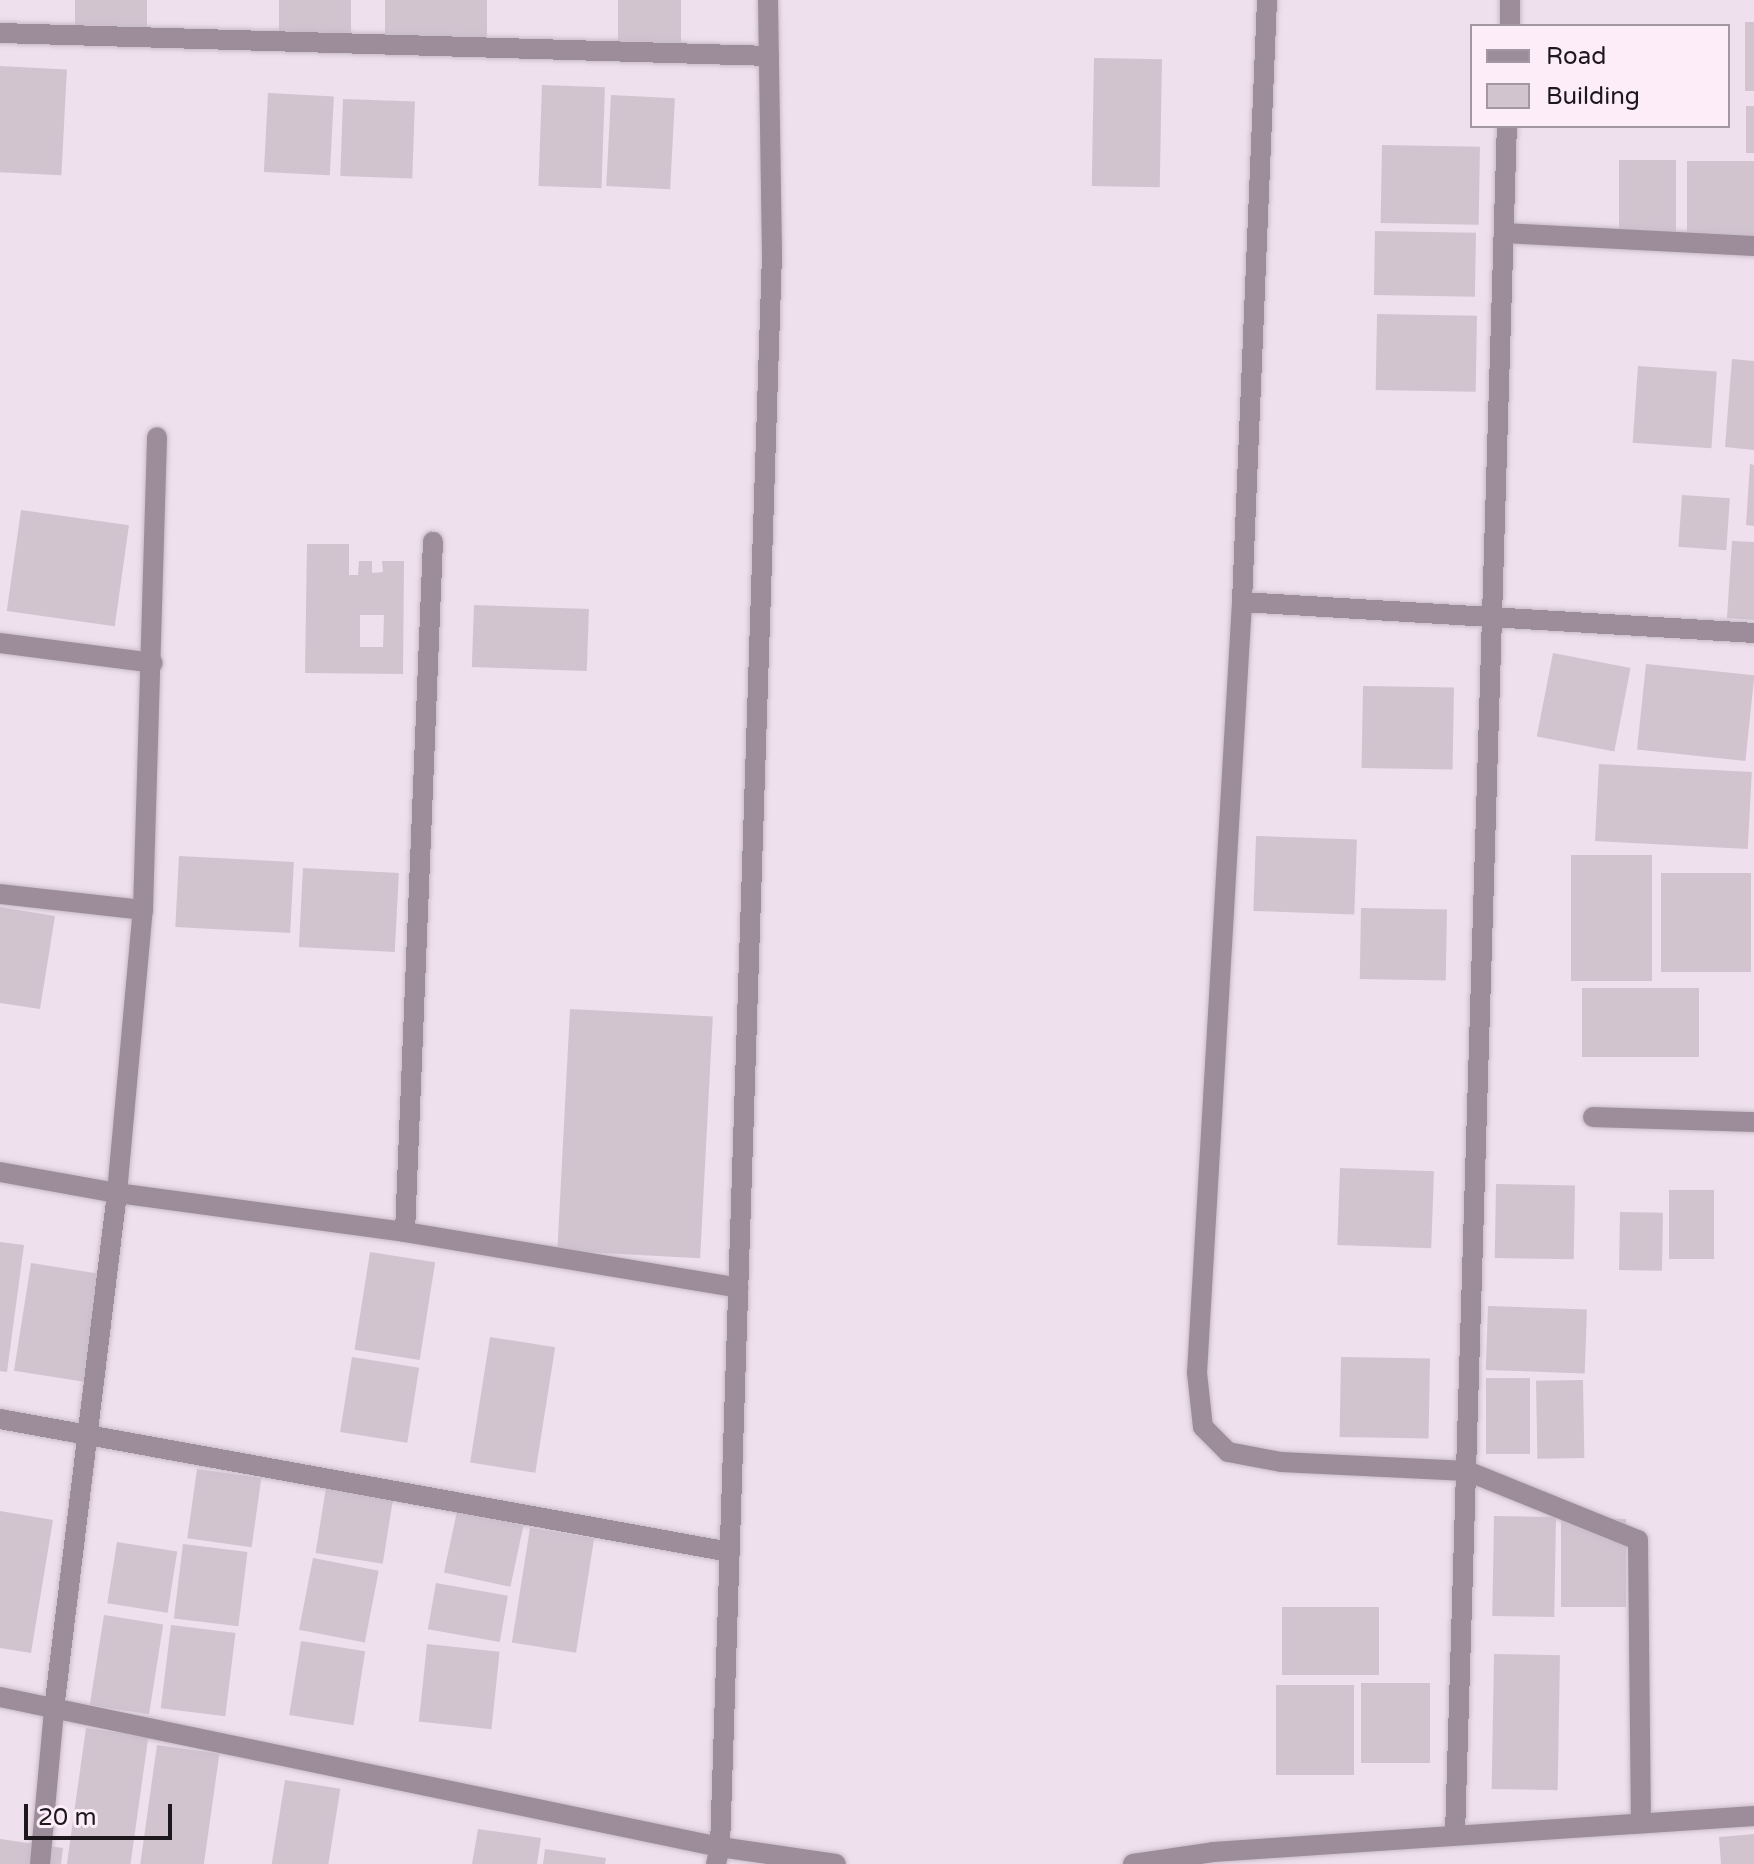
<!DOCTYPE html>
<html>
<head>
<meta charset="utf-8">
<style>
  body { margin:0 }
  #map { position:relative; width:1754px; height:1864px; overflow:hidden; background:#eee0ec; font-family:"Varela Round",sans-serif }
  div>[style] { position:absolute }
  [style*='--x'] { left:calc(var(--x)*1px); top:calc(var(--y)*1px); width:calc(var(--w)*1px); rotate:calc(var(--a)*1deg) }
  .building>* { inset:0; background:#d1c4cf; transform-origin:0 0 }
  .roads { filter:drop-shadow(0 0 2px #c8bcc7) drop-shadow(0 0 2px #c8bcc7) }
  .minor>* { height:20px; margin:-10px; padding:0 10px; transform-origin:10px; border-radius:10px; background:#9d8d9a }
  span { translate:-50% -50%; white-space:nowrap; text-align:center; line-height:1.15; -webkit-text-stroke:6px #fcedf9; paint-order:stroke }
  .legend { position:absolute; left:1470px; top:24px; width:260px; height:104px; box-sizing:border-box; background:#fcedf9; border:2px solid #a398a1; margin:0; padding:10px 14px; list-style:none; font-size:24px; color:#1d181c }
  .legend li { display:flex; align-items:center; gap:16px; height:40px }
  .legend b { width:40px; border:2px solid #a398a1 }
  .scale { position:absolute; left:24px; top:1804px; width:148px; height:36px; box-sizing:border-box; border:4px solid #1d181c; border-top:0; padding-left:10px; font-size:24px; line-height:28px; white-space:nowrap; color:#1d181c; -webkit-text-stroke:6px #fcedf9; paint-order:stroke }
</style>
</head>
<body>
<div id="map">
  <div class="building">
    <div style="left:75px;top:0;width:72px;height:45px"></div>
    <div style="left:279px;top:0;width:72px;height:46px"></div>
    <div style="left:385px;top:0;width:102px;height:50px"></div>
    <div style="left:618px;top:0;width:63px;height:60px"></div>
    <div style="left:1745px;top:22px;width:9px;height:69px"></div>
    <div style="left:1094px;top:58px;width:68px;height:128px;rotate:1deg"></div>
    <div style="left:0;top:66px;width:67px;height:106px;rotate:3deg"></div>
    <div style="left:542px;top:85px;width:63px;height:101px;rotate:2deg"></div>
    <div style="left:268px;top:93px;width:66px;height:79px;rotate:3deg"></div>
    <div style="left:611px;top:95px;width:64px;height:91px;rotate:3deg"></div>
    <div style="left:343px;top:99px;width:72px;height:77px;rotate:2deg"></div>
    <div style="left:1746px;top:106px;width:8px;height:47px"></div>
    <div style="left:1382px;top:145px;width:98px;height:78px;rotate:1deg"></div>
    <div style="left:1619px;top:160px;width:57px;height:75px"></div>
    <div style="left:1754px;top:161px;width:79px;height:67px;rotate:90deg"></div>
    <div style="left:1375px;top:231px;width:101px;height:64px;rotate:1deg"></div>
    <div style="left:1377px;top:314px;width:100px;height:76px;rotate:1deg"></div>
    <div style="clip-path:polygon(1732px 359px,1754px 361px,1754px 450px,1725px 447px)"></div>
    <div style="left:1638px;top:366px;width:79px;height:77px;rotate:4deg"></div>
    <div style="clip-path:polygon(1750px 464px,1754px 465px,1754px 526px,1746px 525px)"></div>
    <div style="left:1682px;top:495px;width:48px;height:52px;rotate:4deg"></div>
    <div style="left:21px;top:510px;width:109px;height:102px;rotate:8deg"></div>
    <div style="clip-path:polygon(1732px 541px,1754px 542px,1754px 620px,1727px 618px)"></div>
    <div style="clip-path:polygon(evenodd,307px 544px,349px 544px,349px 575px,358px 575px,359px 561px,372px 561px,372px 573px,383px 572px,382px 561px,404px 561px,403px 674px,305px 673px,307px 544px,360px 615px,384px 615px,383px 647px,360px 647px,360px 615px)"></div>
    <div style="left:474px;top:605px;width:115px;height:62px;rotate:2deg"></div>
    <div style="left:1553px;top:653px;width:79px;height:85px;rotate:11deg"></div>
    <div style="left:1646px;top:664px;width:109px;height:86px;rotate:6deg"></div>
    <div style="left:1363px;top:686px;width:91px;height:82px;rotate:1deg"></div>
    <div style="left:1599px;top:764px;width:153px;height:77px;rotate:3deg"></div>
    <div style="left:1256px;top:836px;width:101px;height:75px;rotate:2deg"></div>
    <div style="left:1652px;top:855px;width:126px;height:81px;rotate:90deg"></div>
    <div style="left:179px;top:856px;width:115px;height:71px;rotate:3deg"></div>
    <div style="left:303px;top:868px;width:96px;height:79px;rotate:3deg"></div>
    <div style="left:1661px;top:873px;width:90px;height:99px"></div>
    <div style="clip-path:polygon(0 907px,55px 916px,40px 1009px,0 1003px)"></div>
    <div style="left:1361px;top:908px;width:86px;height:71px;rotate:1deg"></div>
    <div style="left:1582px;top:988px;width:117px;height:69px"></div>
    <div style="left:570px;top:1009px;width:143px;height:242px;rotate:3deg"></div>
    <div style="left:1340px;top:1168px;width:94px;height:77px;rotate:2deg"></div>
    <div style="left:1496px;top:1184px;width:79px;height:74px;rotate:1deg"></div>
    <div style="left:1669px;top:1190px;width:45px;height:69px"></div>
    <div style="left:1620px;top:1212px;width:43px;height:58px;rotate:1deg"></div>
    <div style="clip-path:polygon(0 1242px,24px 1245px,7px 1372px,0 1371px)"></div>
    <div style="left:370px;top:1252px;width:66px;height:99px;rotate:9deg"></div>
    <div style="left:31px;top:1263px;width:79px;height:109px;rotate:9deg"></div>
    <div style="left:1488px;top:1306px;width:99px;height:64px;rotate:2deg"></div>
    <div style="left:490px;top:1337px;width:66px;height:127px;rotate:9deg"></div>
    <div style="left:352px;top:1357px;width:68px;height:76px;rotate:9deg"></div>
    <div style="left:1341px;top:1357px;width:89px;height:80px;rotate:1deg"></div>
    <div style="left:1486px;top:1378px;width:44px;height:76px"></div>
    <div style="left:1583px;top:1380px;width:78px;height:47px;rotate:89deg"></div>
    <div style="left:197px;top:1469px;width:65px;height:70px;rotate:8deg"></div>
    <div style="left:327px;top:1481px;width:68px;height:73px;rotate:9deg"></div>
    <div style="clip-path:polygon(0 1511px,53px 1520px,31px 1653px,0 1648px)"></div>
    <div style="left:457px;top:1511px;width:68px;height:63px;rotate:12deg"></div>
    <div style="left:1494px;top:1516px;width:62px;height:100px;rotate:1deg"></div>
    <div style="left:1561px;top:1519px;width:65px;height:88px"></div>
    <div style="left:530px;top:1528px;width:65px;height:116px;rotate:9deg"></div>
    <div style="left:117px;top:1542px;width:61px;height:62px;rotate:9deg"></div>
    <div style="left:183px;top:1544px;width:65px;height:75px;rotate:7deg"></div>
    <div style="left:313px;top:1558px;width:67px;height:73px;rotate:11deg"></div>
    <div style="left:436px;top:1583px;width:73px;height:47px;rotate:10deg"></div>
    <div style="left:1282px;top:1607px;width:97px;height:68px"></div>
    <div style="left:104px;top:1615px;width:60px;height:91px;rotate:9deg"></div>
    <div style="left:171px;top:1625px;width:65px;height:84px;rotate:7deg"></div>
    <div style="left:301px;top:1641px;width:65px;height:75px;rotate:9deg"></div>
    <div style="left:427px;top:1644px;width:73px;height:78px;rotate:6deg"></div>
    <div style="left:1494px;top:1654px;width:66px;height:135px;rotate:1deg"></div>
    <div style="left:1361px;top:1683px;width:69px;height:80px"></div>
    <div style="left:1276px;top:1685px;width:78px;height:90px"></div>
    <div style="left:86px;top:1728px;width:63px;height:137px;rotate:8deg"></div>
    <div style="left:157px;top:1745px;width:63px;height:120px;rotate:8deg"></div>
    <div style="left:285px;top:1780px;width:56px;height:85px;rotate:9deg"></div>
    <div style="clip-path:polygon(478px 1829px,541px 1838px,537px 1864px,472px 1864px)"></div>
    <div style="clip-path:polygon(1754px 1834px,1754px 1864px,1721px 1864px,1719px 1837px)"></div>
    <div style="clip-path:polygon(0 1839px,63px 1848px,61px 1864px,0 1864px)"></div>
    <div style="clip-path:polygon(545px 1849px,606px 1858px,605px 1864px,543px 1864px)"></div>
  </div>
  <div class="roads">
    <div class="minor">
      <div style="--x:1267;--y:0;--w:603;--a:92.38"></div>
      <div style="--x:1242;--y:602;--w:772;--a:93.34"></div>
      <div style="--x:1197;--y:1373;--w:54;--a:83.7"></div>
      <div style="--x:1203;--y:1427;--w:35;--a:45"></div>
      <div style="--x:1228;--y:1452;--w:54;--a:10.7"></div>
      <div style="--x:1281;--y:1462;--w:186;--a:2.8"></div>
      <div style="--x:1467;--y:1471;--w:184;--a:22"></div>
      <div style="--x:1638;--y:1540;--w:281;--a:89.4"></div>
      <div style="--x:1510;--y:26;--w:26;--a:-90"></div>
      <div style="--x:0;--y:33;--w:769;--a:1.71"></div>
      <div style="--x:1504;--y:233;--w:250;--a:3"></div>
      <div style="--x:1242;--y:602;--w:513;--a:3.46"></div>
      <div style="--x:0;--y:643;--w:154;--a:7.4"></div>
      <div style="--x:0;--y:894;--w:144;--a:6.4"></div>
      <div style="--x:1593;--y:1117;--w:161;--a:1.8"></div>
      <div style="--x:0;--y:1172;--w:119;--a:10.2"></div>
      <div style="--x:117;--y:1193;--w:291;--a:7.7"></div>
      <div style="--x:405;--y:1232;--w:338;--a:9.5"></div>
      <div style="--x:405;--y:1232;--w:691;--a:-87.68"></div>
      <div style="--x:0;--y:1419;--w:742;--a:10.33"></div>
      <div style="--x:0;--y:1697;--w:735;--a:11.77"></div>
      <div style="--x:720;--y:1847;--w:117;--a:8.3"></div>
      <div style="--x:1455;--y:1834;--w:1709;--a:-88.26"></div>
      <div style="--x:40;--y:1864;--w:156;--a:-84.8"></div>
      <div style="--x:54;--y:1709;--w:520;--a:-83.04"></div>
      <div style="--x:117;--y:1193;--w:284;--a:-84.8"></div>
      <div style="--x:143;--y:910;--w:473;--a:-88.3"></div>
      <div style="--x:716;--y:1864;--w:17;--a:-77"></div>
      <div style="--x:720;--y:1847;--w:1594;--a:-88.13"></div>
      <div style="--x:772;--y:254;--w:254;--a:-90.9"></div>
      <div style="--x:1133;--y:1864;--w:81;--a:-8.5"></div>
      <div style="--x:1213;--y:1852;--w:542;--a:-3.81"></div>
    </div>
  </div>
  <ul class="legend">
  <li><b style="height:10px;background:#9d8d9a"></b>Road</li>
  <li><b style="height:22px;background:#d1c4cf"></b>Building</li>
  </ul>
  <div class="scale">20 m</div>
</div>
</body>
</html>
